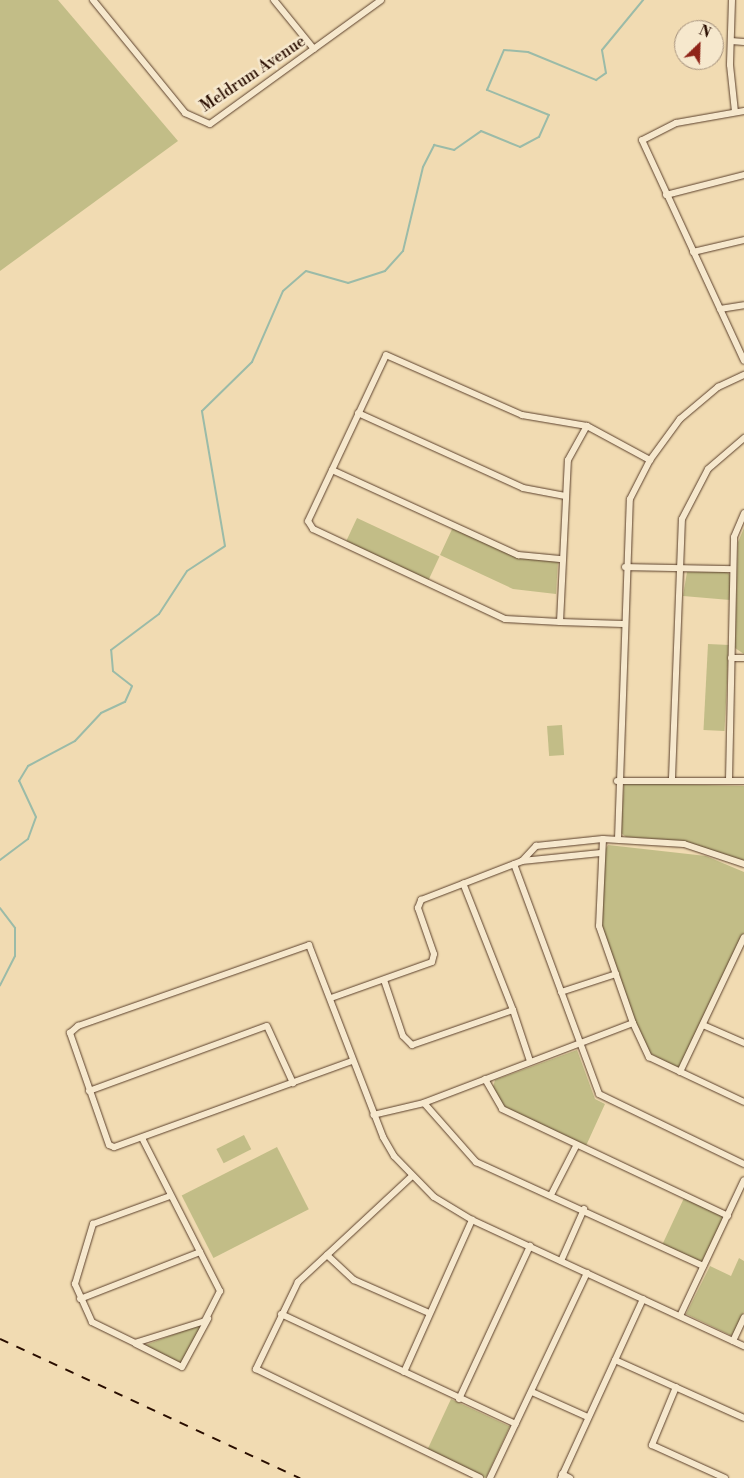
<!DOCTYPE html>
<html>
<head>
<meta charset="utf-8">
<style>
  body { margin:0 }
  #map { position:relative; width:744px; height:1478px; overflow:hidden; background:#f1dbb2; font-family:"Libre Bodoni",serif }
  div>[style] { position:absolute }
  [style*='--x'] { left:calc(var(--x)*1px); top:calc(var(--y)*1px); width:calc(var(--w)*1px); rotate:calc(var(--a)*1deg) }
  .green>* { inset:0; background:#c2bd87; transform-origin:0 0 }
  .stream>* { height:2px; margin:-1px; padding:0 1px; transform-origin:1px; border-radius:1px; background:#9bbba8 }
  .roads { filter:drop-shadow(0 0 1px #5b402c) drop-shadow(0 0 1px #5b402c) }
  .minor>* { height:6px; margin:-3px; padding:0 3px; transform-origin:3px; border-radius:3px; background:#f6e8cd }
  .rail>* { height:2px; margin-top:-1px; transform-origin:0; background:repeating-linear-gradient(90deg,#290d00 0 9px,transparent 0 18px) }
  span { translate:-50% -50%; white-space:nowrap; text-align:center; line-height:1.15; -webkit-text-stroke:5px #f6e8cd; paint-order:stroke }
  .street-label { font-size:16px; color:#290d00 }
  .north { position:absolute; left:674px; top:20px; width:50px; height:50px; box-sizing:border-box; background:#f6e8cd; border:1px solid #a4907b; border-radius:50%; rotate:24deg; font-size:14px; font-weight:700; line-height:20px; text-align:center; color:#290d00 }
  .north::after { content:''; display:block; margin:auto; width:18px; height:22px; background:#8f2418; clip-path:polygon(50% 0,100% 100%,50% 72%,0 100%) }
</style>
</head>
<body>
<div id="map">
  <div class="green">
    <div style="clip-path:polygon(0 0,58px 0,178px 141px,0 271px)"></div>
    <div style="left:357px;top:518px;width:91px;height:27px;rotate:25deg"></div>
    <div style="clip-path:polygon(453px 527px,517px 557px,558px 560px,556px 594px,513px 589px,440px 555px)"></div>
    <div style="clip-path:polygon(744px 528px,744px 654px,735px 648px,738px 542px)"></div>
    <div style="clip-path:polygon(687px 572px,727px 572px,731px 576px,730px 600px,683px 596px)"></div>
    <div style="left:708px;top:644px;width:21px;height:86px;rotate:3deg"></div>
    <div style="left:562px;top:725px;width:30px;height:15px;rotate:86deg"></div>
    <div style="clip-path:polygon(624px 783px,744px 786px,744px 862px,684px 841px,626px 837px,621px 833px)"></div>
    <div style="clip-path:polygon(608px 845px,706px 856px,744px 872px,744px 933px,679px 1070px,643px 1049px,600px 926px,603px 853px)"></div>
    <div style="clip-path:polygon(577px 1050px,595px 1099px,605px 1104px,585px 1148px,504px 1108px,493px 1087px,495px 1080px)"></div>
    <div style="left:244px;top:1135px;width:16px;height:31px;rotate:63deg"></div>
    <div style="left:277px;top:1147px;width:70px;height:107px;rotate:63deg"></div>
    <div style="left:684px;top:1198px;width:45px;height:51px;rotate:25deg"></div>
    <div style="clip-path:polygon(739px 1258px,744px 1261px,744px 1312px,732px 1336px,686px 1314px,710px 1266px,731px 1276px)"></div>
    <div style="clip-path:polygon(204px 1323px,184px 1363px,178px 1365px,143px 1346px)"></div>
    <div style="left:451px;top:1399px;width:65px;height:57px;rotate:25deg"></div>
  </div>
  <div class="stream">
    <div style="--x:0;--y:860;--w:35;--a:-37"></div>
    <div style="--x:28;--y:839;--w:23;--a:-70"></div>
    <div style="--x:36;--y:817;--w:40;--a:-115"></div>
    <div style="--x:19;--y:781;--w:17;--a:-59"></div>
    <div style="--x:28;--y:766;--w:53;--a:-28"></div>
    <div style="--x:75;--y:741;--w:38;--a:-47"></div>
    <div style="--x:101;--y:713;--w:26;--a:-25"></div>
    <div style="--x:125;--y:702;--w:17;--a:-66"></div>
    <div style="--x:132;--y:686;--w:24;--a:-142"></div>
    <div style="--x:113;--y:671;--w:21;--a:-95"></div>
    <div style="--x:111;--y:650;--w:60;--a:-36.9"></div>
    <div style="--x:159;--y:614;--w:51;--a:-56.9"></div>
    <div style="--x:187;--y:571;--w:45;--a:-33.3"></div>
    <div style="--x:225;--y:546;--w:137;--a:-99.7"></div>
    <div style="--x:202;--y:411;--w:70;--a:-44.4"></div>
    <div style="--x:252;--y:362;--w:77;--a:-66.4"></div>
    <div style="--x:283;--y:291;--w:30;--a:-41"></div>
    <div style="--x:306;--y:271;--w:44;--a:15.9"></div>
    <div style="--x:348;--y:283;--w:39;--a:-18"></div>
    <div style="--x:385;--y:271;--w:27;--a:-48"></div>
    <div style="--x:403;--y:251;--w:86;--a:-76.6"></div>
    <div style="--x:423;--y:167;--w:25;--a:-63"></div>
    <div style="--x:434;--y:145;--w:21;--a:14"></div>
    <div style="--x:454;--y:150;--w:33;--a:-35"></div>
    <div style="--x:481;--y:131;--w:42;--a:22.3"></div>
    <div style="--x:520;--y:147;--w:21;--a:-28"></div>
    <div style="--x:539;--y:137;--w:24;--a:-66"></div>
    <div style="--x:549;--y:115;--w:67;--a:-158"></div>
    <div style="--x:487;--y:90;--w:43;--a:-67"></div>
    <div style="--x:504;--y:50;--w:24;--a:5"></div>
    <div style="--x:528;--y:52;--w:74;--a:22.4"></div>
    <div style="--x:596;--y:80;--w:12;--a:-35"></div>
    <div style="--x:606;--y:73;--w:23;--a:-100"></div>
    <div style="--x:602;--y:50;--w:65;--a:-50.6"></div>
    <div style="--x:0;--y:908;--w:25;--a:53"></div>
    <div style="--x:15;--y:928;--w:28;--a:90"></div>
    <div style="--x:15;--y:956;--w:33;--a:117"></div>
  </div>
  <div class="roads">
    <div class="minor">
      <div style="--x:93;--y:0;--w:146;--a:50.8"></div>
      <div style="--x:185;--y:113;--w:27;--a:24"></div>
      <div style="--x:210;--y:124;--w:211;--a:-35.9"></div>
      <div style="--x:274;--y:0;--w:63;--a:50.8"></div>
      <div style="--x:732;--y:0;--w:65;--a:91.8"></div>
      <div style="--x:730;--y:65;--w:47;--a:83.9"></div>
      <div style="--x:731;--y:41;--w:13;--a:4"></div>
      <div style="--x:744;--y:111;--w:69;--a:170"></div>
      <div style="--x:676;--y:123;--w:38;--a:153"></div>
      <div style="--x:642;--y:140;--w:243;--a:65.2"></div>
      <div style="--x:666;--y:195;--w:81;--a:-14.4"></div>
      <div style="--x:693;--y:252;--w:52;--a:-13.2"></div>
      <div style="--x:720;--y:309;--w:24;--a:-9"></div>
      <div style="--x:358;--y:413;--w:181;--a:24.4"></div>
      <div style="--x:523;--y:488;--w:43;--a:10.8"></div>
      <div style="--x:332;--y:470;--w:205;--a:24.6"></div>
      <div style="--x:518;--y:555;--w:42;--a:5.4"></div>
      <div style="--x:625;--y:567;--w:108;--a:1.1"></div>
      <div style="--x:560;--y:622;--w:55;--a:-176.9"></div>
      <div style="--x:505;--y:619;--w:212;--a:-154.9"></div>
      <div style="--x:313;--y:529;--w:9;--a:-122"></div>
      <div style="--x:308;--y:521;--w:183;--a:-64.8"></div>
      <div style="--x:386;--y:355;--w:149;--a:23.8"></div>
      <div style="--x:522;--y:415;--w:66;--a:9.6"></div>
      <div style="--x:623;--y:624;--w:63;--a:-178.2"></div>
      <div style="--x:560;--y:622;--w:162;--a:-87.2"></div>
      <div style="--x:568;--y:460;--w:39;--a:-61"></div>
      <div style="--x:587;--y:426;--w:72;--a:28.4"></div>
      <div style="--x:731;--y:658;--w:13;--a:0"></div>
      <div style="--x:672;--y:778;--w:259;--a:-87.8"></div>
      <div style="--x:682;--y:519;--w:56;--a:-62.5"></div>
      <div style="--x:708;--y:469;--w:48;--a:-40.7"></div>
      <div style="--x:729;--y:780;--w:243;--a:-88.8"></div>
      <div style="--x:734;--y:537;--w:26;--a:-67"></div>
      <div style="--x:617;--y:781;--w:127;--a:0"></div>
      <div style="--x:603;--y:839;--w:81;--a:3.5"></div>
      <div style="--x:684;--y:844;--w:63;--a:18.4"></div>
      <div style="--x:618;--y:839;--w:340;--a:-88"></div>
      <div style="--x:630;--y:499;--w:44;--a:-62.9"></div>
      <div style="--x:650;--y:460;--w:51;--a:-53.8"></div>
      <div style="--x:680;--y:419;--w:50;--a:-40.1"></div>
      <div style="--x:718;--y:387;--w:29;--a:-25"></div>
      <div style="--x:522;--y:861;--w:79;--a:-5.8"></div>
      <div style="--x:514;--y:864;--w:245;--a:69.7"></div>
      <div style="--x:599;--y:1094;--w:161;--a:25.8"></div>
      <div style="--x:384;--y:980;--w:59;--a:71.3"></div>
      <div style="--x:403;--y:1036;--w:13;--a:45"></div>
      <div style="--x:412;--y:1045;--w:107;--a:-19.1"></div>
      <div style="--x:513;--y:1010;--w:136;--a:-111.5"></div>
      <div style="--x:561;--y:992;--w:58;--a:-18.1"></div>
      <div style="--x:331;--y:998;--w:107;--a:-19.6"></div>
      <div style="--x:432;--y:962;--w:8;--a:-76"></div>
      <div style="--x:434;--y:954;--w:49;--a:-109.2"></div>
      <div style="--x:418;--y:908;--w:9;--a:-69"></div>
      <div style="--x:421;--y:900;--w:108;--a:-21.1"></div>
      <div style="--x:522;--y:861;--w:21;--a:-47"></div>
      <div style="--x:536;--y:846;--w:67;--a:-6"></div>
      <div style="--x:603;--y:839;--w:87;--a:92.6"></div>
      <div style="--x:599;--y:926;--w:103;--a:70.7"></div>
      <div style="--x:633;--y:1023;--w:224;--a:159.1"></div>
      <div style="--x:424;--y:1103;--w:52;--a:166.8"></div>
      <div style="--x:513;--y:1010;--w:54;--a:71.6"></div>
      <div style="--x:633;--y:1023;--w:38;--a:65"></div>
      <div style="--x:649;--y:1057;--w:105;--a:25.3"></div>
      <div style="--x:703;--y:1025;--w:45;--a:23.7"></div>
      <div style="--x:352;--y:1061;--w:253;--a:160.1"></div>
      <div style="--x:114;--y:1147;--w:5;--a:-158"></div>
      <div style="--x:109;--y:1145;--w:119;--a:-109.2"></div>
      <div style="--x:70;--y:1033;--w:11;--a:-41"></div>
      <div style="--x:78;--y:1026;--w:245;--a:-19.3"></div>
      <div style="--x:309;--y:945;--w:206;--a:68.9"></div>
      <div style="--x:383;--y:1137;--w:22;--a:60"></div>
      <div style="--x:394;--y:1156;--w:57;--a:45.7"></div>
      <div style="--x:434;--y:1197;--w:44;--a:31.2"></div>
      <div style="--x:472;--y:1220;--w:300;--a:24.9"></div>
      <div style="--x:680;--y:1072;--w:149;--a:-64.6"></div>
      <div style="--x:485;--y:1079;--w:34;--a:60"></div>
      <div style="--x:502;--y:1109;--w:250;--a:25.3"></div>
      <div style="--x:89;--y:1091;--w:189;--a:-20.1"></div>
      <div style="--x:267;--y:1026;--w:63;--a:65.5"></div>
      <div style="--x:424;--y:1103;--w:79;--a:48.6"></div>
      <div style="--x:476;--y:1162;--w:250;--a:24.6"></div>
      <div style="--x:142;--y:1138;--w:172;--a:63"></div>
      <div style="--x:220;--y:1291;--w:34;--a:117"></div>
      <div style="--x:205;--y:1321;--w:73;--a:162.6"></div>
      <div style="--x:135;--y:1343;--w:48;--a:-154"></div>
      <div style="--x:92;--y:1322;--w:42;--a:-114.1"></div>
      <div style="--x:75;--y:1284;--w:63;--a:-73.3"></div>
      <div style="--x:93;--y:1224;--w:82;--a:-20"></div>
      <div style="--x:412;--y:1176;--w:156;--a:137.1"></div>
      <div style="--x:298;--y:1282;--w:97;--a:115.8"></div>
      <div style="--x:256;--y:1369;--w:249;--a:25.9"></div>
      <div style="--x:552;--y:1193;--w:53;--a:-62.9"></div>
      <div style="--x:327;--y:1255;--w:37;--a:43"></div>
      <div style="--x:354;--y:1280;--w:82;--a:23.7"></div>
      <div style="--x:561;--y:1261;--w:57;--a:-66.1"></div>
      <div style="--x:80;--y:1299;--w:129;--a:-21.4"></div>
      <div style="--x:281;--y:1314;--w:259;--a:25.1"></div>
      <div style="--x:680;--y:1316;--w:150;--a:-64.8"></div>
      <div style="--x:733;--y:1341;--w:26;--a:-65"></div>
      <div style="--x:136;--y:1344;--w:51;--a:26.6"></div>
      <div style="--x:182;--y:1367;--w:55;--a:-61.6"></div>
      <div style="--x:615;--y:1360;--w:141;--a:24.2"></div>
      <div style="--x:404;--y:1372;--w:167;--a:-65.9"></div>
      <div style="--x:676;--y:1387;--w:63;--a:112.5"></div>
      <div style="--x:652;--y:1445;--w:80;--a:24.3"></div>
      <div style="--x:532;--y:1392;--w:61;--a:24.1"></div>
      <div style="--x:459;--y:1399;--w:169;--a:-65.1"></div>
      <div style="--x:562;--y:1474;--w:9;--a:27"></div>
      <div style="--x:490;--y:1478;--w:227;--a:-64.7"></div>
      <div style="--x:561;--y:1478;--w:197;--a:-65.4"></div>
    </div>
  </div>
  <div class="rail">
    <div style="--x:0;--y:1339;--w:331;--a:24.9"></div>
  </div>
  <div class="street-label">
    <span style="left:253px;top:74px;rotate:-34deg">Meldrum Avenue</span>
  </div>
  <div class="north">N</div>
</div>
</body>
</html>
